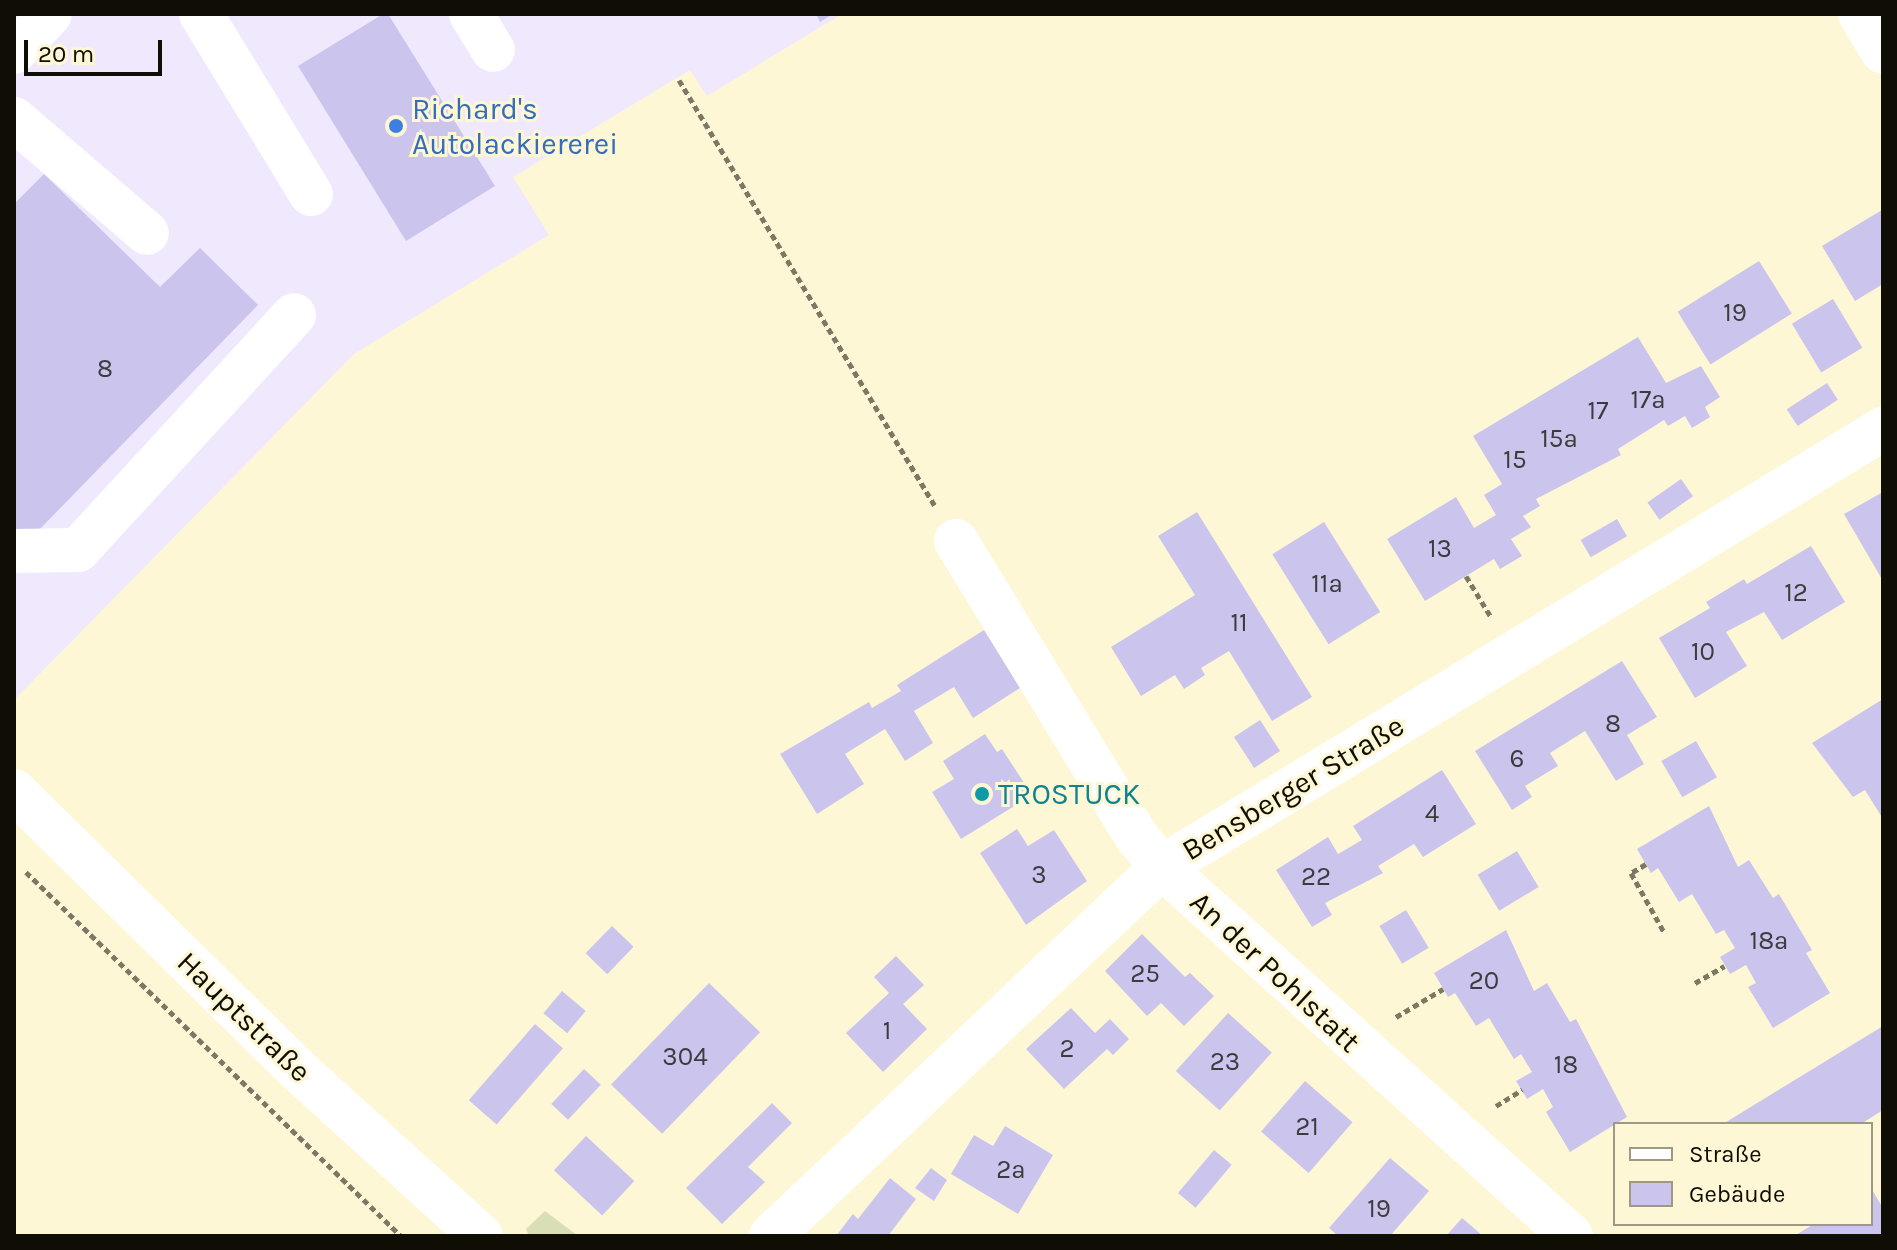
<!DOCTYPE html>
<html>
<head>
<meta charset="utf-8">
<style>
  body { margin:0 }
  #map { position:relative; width:1897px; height:1250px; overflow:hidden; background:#fdf7d6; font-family:Karla,sans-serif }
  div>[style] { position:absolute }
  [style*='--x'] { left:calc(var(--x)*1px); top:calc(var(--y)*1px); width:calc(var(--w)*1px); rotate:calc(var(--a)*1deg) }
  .industrial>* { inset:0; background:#f0e8fd }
  .green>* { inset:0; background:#dadeb7 }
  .building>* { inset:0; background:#cbc5ed; transform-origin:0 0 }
  .path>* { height:5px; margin-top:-2.5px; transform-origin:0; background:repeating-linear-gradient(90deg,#7c7864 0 6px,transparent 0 10px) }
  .minor>* { height:44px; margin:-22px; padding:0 22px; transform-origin:22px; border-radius:22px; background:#fff }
  .major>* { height:44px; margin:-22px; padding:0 22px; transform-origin:22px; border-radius:22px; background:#fff }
  .dots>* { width:22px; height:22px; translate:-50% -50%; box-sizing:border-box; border:4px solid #fdf7d6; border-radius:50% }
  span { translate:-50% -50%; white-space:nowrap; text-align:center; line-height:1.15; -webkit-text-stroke:6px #fdf7d6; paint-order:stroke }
  .number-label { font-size:26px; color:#3e3b3e }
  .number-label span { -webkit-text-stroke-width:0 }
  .shop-label { font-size:30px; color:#366cbe }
  .left { translate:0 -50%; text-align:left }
  .street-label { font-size:30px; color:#0f0d04 }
  .culture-label { font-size:30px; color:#0d838f }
  .frame { position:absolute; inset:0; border:16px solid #0f0d04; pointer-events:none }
  .legend { position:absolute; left:1613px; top:1122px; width:260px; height:104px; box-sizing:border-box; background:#fdf7d6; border:2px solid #9e9982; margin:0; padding:10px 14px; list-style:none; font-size:24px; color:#0f0d04 }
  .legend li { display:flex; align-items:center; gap:16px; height:40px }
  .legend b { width:40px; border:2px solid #9e9982 }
  .scale { position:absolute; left:24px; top:40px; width:138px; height:36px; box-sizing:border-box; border:4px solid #0f0d04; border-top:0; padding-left:10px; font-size:24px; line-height:28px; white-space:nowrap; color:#0f0d04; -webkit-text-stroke:6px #fdf7d6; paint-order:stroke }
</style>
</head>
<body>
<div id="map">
  <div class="industrial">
    <div style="clip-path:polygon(14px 14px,842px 14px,707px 96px,690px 70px,513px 177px,549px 235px,354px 354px,14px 700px)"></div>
  </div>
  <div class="green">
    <div style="clip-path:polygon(545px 1211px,578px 1236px,529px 1236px,526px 1229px)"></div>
  </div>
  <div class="building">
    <div style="clip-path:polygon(383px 14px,388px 14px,495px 186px,406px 241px,298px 66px)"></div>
    <div style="clip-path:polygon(816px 14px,833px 14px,820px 22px)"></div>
    <div style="clip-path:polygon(44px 174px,160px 287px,200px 248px,258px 305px,37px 532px,14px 533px,14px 204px)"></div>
    <div style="clip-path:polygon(1882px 210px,1883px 284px,1855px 301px,1822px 246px)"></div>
    <div style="left:1759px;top:261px;width:62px;height:96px;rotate:58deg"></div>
    <div style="left:1833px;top:299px;width:57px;height:48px;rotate:59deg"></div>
    <div style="clip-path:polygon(1638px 337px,1666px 383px,1701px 366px,1720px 397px,1705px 407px,1710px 417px,1692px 428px,1685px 416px,1668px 426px,1664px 420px,1618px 449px,1621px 455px,1536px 499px,1540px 506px,1523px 516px,1531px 527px,1511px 539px,1522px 556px,1500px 569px,1494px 559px,1425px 601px,1387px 539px,1456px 497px,1474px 528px,1496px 515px,1484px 495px,1502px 484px,1473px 436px)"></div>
    <div style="left:1827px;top:383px;width:20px;height:48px;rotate:57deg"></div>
    <div style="left:1681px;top:479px;width:21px;height:41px;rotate:55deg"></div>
    <div style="clip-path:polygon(1883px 492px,1883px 581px,1844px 514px)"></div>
    <div style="clip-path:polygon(1197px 512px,1312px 697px,1272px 721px,1229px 651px,1201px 668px,1205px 675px,1184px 689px,1175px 675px,1141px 696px,1111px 647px,1195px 595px,1158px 536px)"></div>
    <div style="left:1617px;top:519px;width:20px;height:42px;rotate:60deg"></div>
    <div style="left:1324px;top:522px;width:106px;height:61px;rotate:58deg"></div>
    <div style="clip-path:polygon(1811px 546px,1845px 602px,1782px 640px,1764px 612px,1726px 632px,1747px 666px,1695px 698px,1659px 638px,1710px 608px,1706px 602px,1726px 590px,1744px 579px,1747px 584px)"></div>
    <div style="clip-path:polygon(984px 630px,1020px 688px,973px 718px,954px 687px,914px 711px,933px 743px,905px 761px,885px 729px,845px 754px,864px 784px,817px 814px,780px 754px,869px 702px,872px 708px,901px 691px,897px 685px)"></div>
    <div style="clip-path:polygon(1622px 661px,1657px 717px,1627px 735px,1644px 764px,1616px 781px,1585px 731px,1550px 753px,1558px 766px,1525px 786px,1532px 797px,1512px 810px,1475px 751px)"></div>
    <div style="clip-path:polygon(1883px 699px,1883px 819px,1865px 790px,1853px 797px,1812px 743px)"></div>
    <div style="left:1260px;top:720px;width:37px;height:31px;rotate:57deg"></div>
    <div style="clip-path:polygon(985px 734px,997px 752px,1002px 749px,1032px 795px,961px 839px,932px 792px,954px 779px,943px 761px)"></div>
    <div style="left:1696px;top:741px;width:42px;height:40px;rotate:60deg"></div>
    <div style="clip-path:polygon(1442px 770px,1476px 824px,1423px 857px,1414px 844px,1378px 866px,1383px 873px,1325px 903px,1332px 915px,1312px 927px,1276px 870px,1328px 837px,1338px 854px,1362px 840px,1353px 826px)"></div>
    <div style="clip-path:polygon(1709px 806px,1738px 867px,1749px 860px,1773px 898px,1779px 894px,1812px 950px,1806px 953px,1830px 993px,1773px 1028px,1748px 987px,1756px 983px,1746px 965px,1730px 974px,1720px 957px,1735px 948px,1724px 930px,1716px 934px,1692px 894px,1679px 902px,1658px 868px,1651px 873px,1637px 849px)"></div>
    <div style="clip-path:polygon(1017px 829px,1028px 846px,1054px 830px,1087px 881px,1026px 925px,980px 853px)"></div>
    <div style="left:1517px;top:851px;width:42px;height:46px;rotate:59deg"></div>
    <div style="left:1406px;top:910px;width:44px;height:31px;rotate:59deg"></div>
    <div style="left:612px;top:926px;width:30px;height:38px;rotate:44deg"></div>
    <div style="clip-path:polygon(1506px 930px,1534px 991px,1547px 983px,1570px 1022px,1576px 1019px,1627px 1117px,1570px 1152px,1546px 1112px,1553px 1107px,1543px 1089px,1527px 1099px,1516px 1081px,1532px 1072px,1521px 1054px,1514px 1059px,1489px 1018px,1476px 1026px,1455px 993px,1448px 997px,1434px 973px)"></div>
    <div style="clip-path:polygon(1142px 934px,1185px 977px,1190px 973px,1214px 996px,1184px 1026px,1161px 1003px,1147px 1016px,1105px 971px)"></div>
    <div style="clip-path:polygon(896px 956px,924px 985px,903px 1004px,927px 1029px,883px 1072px,846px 1033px,889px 993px,874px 977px)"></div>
    <div style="left:709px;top:983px;width:71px;height:141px;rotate:44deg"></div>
    <div style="left:562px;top:991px;width:31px;height:29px;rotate:40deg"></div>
    <div style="clip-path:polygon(1071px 1008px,1095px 1033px,1110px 1019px,1129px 1039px,1113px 1055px,1107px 1049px,1064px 1089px,1026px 1049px)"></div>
    <div style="left:1228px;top:1013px;width:59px;height:78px;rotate:42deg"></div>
    <div style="left:535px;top:1024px;width:37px;height:101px;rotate:41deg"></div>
    <div style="clip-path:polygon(1883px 1026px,1883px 1110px,1861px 1124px,1723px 1124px)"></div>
    <div style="left:584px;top:1069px;width:23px;height:48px;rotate:43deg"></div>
    <div style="left:1305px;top:1081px;width:63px;height:67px;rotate:41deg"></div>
    <div style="clip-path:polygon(772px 1103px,792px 1123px,748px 1167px,765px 1182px,722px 1224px,686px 1188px)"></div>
    <div style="clip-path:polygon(1005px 1126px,1053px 1155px,1018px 1214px,951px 1174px,974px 1135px,993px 1146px)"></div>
    <div style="left:586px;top:1136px;width:66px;height:47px;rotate:43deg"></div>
    <div style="left:1214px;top:1150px;width:23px;height:56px;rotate:40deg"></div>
    <div style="clip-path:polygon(1390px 1158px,1429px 1191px,1390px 1236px,1338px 1236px,1329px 1228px)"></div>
    <div style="clip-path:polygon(931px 1168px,947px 1180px,934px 1201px,915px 1188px)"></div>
    <div style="clip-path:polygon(890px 1178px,916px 1199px,888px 1236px,836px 1236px,853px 1214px,858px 1219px)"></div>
    <div style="clip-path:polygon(1871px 1188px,1883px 1208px,1883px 1236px,1794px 1236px,1814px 1224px,1871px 1224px)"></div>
    <div style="clip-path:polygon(1462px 1218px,1483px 1236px,1446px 1236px)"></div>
  </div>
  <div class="path">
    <div style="--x:679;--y:80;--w:496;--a:59"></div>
    <div style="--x:1466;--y:576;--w:48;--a:58.6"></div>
    <div style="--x:1646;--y:864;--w:17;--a:149"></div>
    <div style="--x:1631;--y:873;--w:68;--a:60.8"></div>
    <div style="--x:26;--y:872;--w:523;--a:44.15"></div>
    <div style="--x:1695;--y:983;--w:34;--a:-30"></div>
    <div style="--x:1396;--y:1017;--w:55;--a:-30.8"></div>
    <div style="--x:1496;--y:1106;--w:31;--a:-32"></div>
  </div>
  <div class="minor">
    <div style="--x:201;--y:14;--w:211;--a:58.6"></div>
    <div style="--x:471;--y:14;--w:42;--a:58.6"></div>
    <div style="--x:1860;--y:14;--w:44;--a:58.8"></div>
    <div style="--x:14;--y:52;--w:52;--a:-46.5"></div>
    <div style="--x:14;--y:119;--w:175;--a:40.6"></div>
    <div style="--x:956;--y:541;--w:347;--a:58.6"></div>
    <div style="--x:1137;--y:837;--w:39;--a:50"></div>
    <div style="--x:1162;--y:867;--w:551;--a:42.06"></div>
    <div style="--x:14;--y:551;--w:64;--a:-0.9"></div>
    <div style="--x:78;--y:550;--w:319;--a:-47.4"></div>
    <div style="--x:771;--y:1236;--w:538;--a:-43.34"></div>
    <div style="--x:1162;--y:867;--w:844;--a:-31.28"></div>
  </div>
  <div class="major">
    <div style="--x:14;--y:791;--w:401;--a:44.5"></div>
    <div style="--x:300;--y:1072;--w:244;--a:42.2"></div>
  </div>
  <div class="dots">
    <div style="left:396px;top:126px;background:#3f7fe0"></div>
    <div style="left:982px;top:794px;background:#0f9aa8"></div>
  </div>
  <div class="number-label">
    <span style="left:1735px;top:313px">19</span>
    <span style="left:105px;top:369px">8</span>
    <span style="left:1648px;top:400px">17a</span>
    <span style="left:1598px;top:411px">17</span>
    <span style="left:1559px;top:439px">15a</span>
    <span style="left:1515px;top:460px">15</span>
    <span style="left:1440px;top:549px">13</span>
    <span style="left:1327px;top:584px">11a</span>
    <span style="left:1796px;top:593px">12</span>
    <span style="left:1239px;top:623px">11</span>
    <span style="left:1703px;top:652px">10</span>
    <span style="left:1613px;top:724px">8</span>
    <span style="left:1517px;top:759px">6</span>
    <span style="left:1432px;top:814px">4</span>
    <span style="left:1039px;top:875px">3</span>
    <span style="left:1316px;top:877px">22</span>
    <span style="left:1769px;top:941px">18a</span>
    <span style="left:1145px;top:974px">25</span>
    <span style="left:1484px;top:981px">20</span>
    <span style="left:887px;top:1031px">1</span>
    <span style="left:1067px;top:1049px">2</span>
    <span style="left:685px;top:1057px">304</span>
    <span style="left:1225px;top:1062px">23</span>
    <span style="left:1566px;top:1065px">18</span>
    <span style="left:1307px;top:1127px">21</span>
    <span style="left:1011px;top:1170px">2a</span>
    <span style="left:1379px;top:1209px">19</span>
  </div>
  <div class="shop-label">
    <span class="left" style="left:412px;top:126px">Richard's<br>Autolackiererei</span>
  </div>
  <div class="street-label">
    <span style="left:1293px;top:788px;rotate:-31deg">Bensberger Straße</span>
    <span style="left:1275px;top:972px;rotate:43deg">An der Pohlstatt</span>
    <span style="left:244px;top:1017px;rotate:44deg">Hauptstraße</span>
  </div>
  <div class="culture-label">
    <span class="left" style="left:998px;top:794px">TROSTUCK</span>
  </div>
  <div class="frame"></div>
  <ul class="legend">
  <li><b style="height:10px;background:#fff"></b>Straße</li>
  <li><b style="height:22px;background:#cbc5ed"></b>Gebäude</li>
  </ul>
  <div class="scale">20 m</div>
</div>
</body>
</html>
